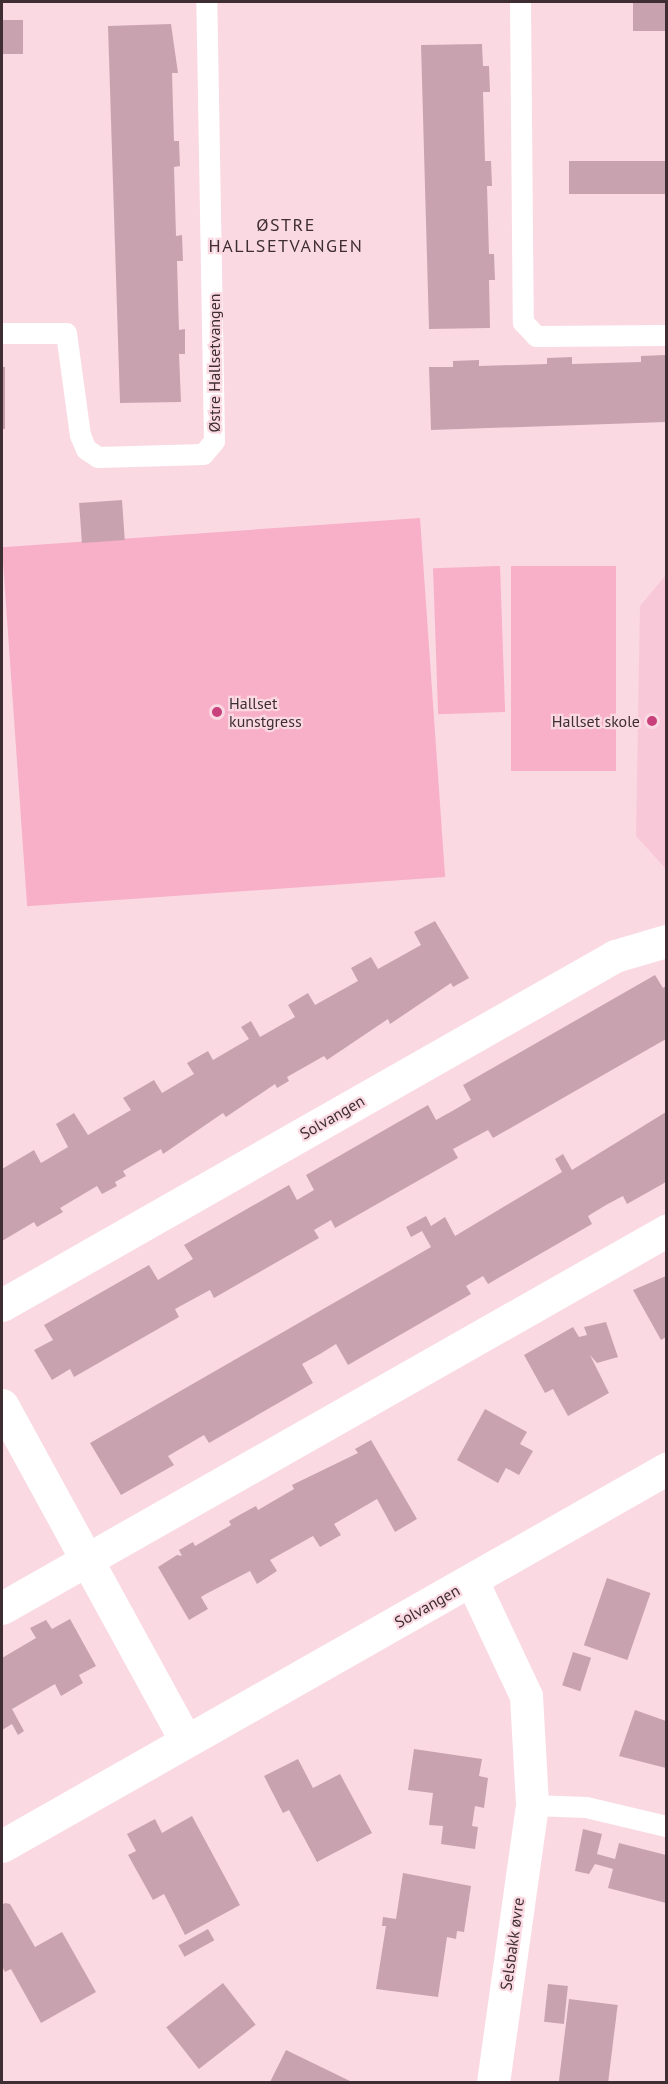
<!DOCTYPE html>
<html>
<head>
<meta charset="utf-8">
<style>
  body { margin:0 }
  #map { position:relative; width:668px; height:2084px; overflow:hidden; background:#fad9e3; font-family:"PT Sans",sans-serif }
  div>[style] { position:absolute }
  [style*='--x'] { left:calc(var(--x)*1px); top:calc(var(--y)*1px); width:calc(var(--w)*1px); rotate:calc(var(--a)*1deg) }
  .built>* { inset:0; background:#f9c8d8 }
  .green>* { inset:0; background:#f8afc8; transform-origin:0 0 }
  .building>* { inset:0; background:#c9a2af; transform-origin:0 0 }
  .lane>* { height:21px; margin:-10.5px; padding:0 10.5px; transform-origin:10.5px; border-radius:10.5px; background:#fff }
  .street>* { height:33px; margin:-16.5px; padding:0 16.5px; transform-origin:16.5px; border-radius:16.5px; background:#fff }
  .dots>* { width:16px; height:16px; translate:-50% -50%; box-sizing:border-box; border:3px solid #fad9e3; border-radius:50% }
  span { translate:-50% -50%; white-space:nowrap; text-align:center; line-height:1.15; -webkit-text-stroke:4.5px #fad9e3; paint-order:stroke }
  .street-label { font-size:16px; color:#3e2e33 }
  .poi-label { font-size:16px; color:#3e2e33 }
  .left { translate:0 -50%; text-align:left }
  .right { translate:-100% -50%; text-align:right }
  .neighbourhood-label { font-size:18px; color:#3e2e33; letter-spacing:1.5px }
  .frame { position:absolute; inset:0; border:3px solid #3e2e33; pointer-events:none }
</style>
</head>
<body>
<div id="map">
  <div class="built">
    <div style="clip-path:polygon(666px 575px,666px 869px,636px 836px,640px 606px)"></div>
  </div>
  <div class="green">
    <div style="left:420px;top:518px;width:360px;height:419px;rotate:86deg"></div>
    <div style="left:500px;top:566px;width:146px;height:67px;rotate:88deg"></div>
    <div style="left:511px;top:566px;width:105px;height:205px"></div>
  </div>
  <div class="building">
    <div style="left:633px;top:2px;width:33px;height:29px"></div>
    <div style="left:2px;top:20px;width:21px;height:34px"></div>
    <div style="clip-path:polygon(171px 24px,178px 73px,172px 73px,174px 141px,179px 141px,180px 166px,174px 167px,176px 236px,182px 235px,183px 261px,177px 261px,179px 330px,185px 329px,185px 354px,179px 354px,181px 402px,120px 403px,108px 26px)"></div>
    <div style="clip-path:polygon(482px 44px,483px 66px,489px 66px,490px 92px,483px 92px,485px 161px,491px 161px,492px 186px,487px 186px,489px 254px,494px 254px,495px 280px,489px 280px,490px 328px,429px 329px,421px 45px)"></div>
    <div style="left:666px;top:161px;width:33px;height:97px;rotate:90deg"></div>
    <div style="clip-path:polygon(665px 355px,666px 422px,431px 430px,429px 367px,453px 367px,453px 361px,479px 360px,479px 366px,547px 364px,547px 358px,572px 357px,572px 364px,641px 362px,641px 356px)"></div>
    <div style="left:2px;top:367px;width:3px;height:62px"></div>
    <div style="left:122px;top:500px;width:40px;height:43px;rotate:86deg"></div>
    <div style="clip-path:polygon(435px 921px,469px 978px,453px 987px,451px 983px,390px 1024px,388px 1019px,327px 1060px,324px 1056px,287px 1077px,289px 1081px,277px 1088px,275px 1084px,226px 1117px,223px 1113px,163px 1154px,161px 1149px,123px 1171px,126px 1176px,115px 1182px,117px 1186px,102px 1194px,97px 1186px,60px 1208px,63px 1212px,37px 1227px,34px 1222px,2px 1241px,2px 1169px,34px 1150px,41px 1163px,68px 1147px,56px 1124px,74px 1113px,88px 1135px,131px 1110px,123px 1098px,154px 1080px,162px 1093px,194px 1074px,187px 1063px,208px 1051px,213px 1060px,249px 1039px,241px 1027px,251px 1021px,260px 1037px,295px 1017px,288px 1005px,308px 993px,315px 1005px,358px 981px,351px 968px,371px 957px,378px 969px,421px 945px,414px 932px)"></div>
    <div style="clip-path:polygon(655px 975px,663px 988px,666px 986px,666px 1039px,493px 1138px,488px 1130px,453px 1149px,458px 1158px,335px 1228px,331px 1220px,314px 1230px,319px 1238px,214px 1298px,210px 1290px,175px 1309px,179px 1317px,74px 1377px,70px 1369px,52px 1380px,34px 1350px,53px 1340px,44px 1325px,149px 1265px,158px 1280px,193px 1259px,184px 1245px,289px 1185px,297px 1200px,314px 1190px,306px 1175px,428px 1105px,436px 1120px,454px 1110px,471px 1100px,463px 1085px)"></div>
    <div style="clip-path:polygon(666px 1112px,666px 1182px,627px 1204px,623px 1196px,606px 1205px,588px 1216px,592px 1224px,488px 1284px,483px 1276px,466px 1286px,471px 1294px,348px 1365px,336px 1344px,320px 1354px,302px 1364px,313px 1383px,209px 1443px,204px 1435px,168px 1456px,174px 1465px,121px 1495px,90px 1443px,431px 1247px,422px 1231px,411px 1237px,406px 1227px,426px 1216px,431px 1226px,445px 1217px,455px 1236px,562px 1172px,555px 1159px,563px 1154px,572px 1170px)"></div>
    <div style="clip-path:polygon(666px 1276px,666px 1337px,661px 1340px,633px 1290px)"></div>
    <div style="clip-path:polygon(606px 1322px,618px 1357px,597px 1363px,590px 1355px,609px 1393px,568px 1416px,553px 1389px,545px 1393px,524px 1355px,573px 1327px,579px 1337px,587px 1335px,584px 1327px)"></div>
    <div style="clip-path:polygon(485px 1409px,527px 1432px,520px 1444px,533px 1451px,519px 1475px,506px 1468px,498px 1483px,457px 1460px)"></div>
    <div style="clip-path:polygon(371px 1440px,417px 1519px,395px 1532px,377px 1499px,334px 1524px,341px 1535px,320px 1547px,313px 1536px,270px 1560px,277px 1571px,257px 1584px,250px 1571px,204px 1595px,201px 1597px,208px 1609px,189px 1620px,158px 1567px,177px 1555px,182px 1556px,179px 1550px,193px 1542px,195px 1546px,231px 1525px,229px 1521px,243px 1513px,256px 1506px,258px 1510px,294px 1489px,292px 1485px,358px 1453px,355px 1449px)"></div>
    <div style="left:607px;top:1578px;width:46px;height:71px;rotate:19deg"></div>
    <div style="clip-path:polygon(70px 1619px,96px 1666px,79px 1675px,83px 1683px,61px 1696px,55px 1684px,12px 1709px,24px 1731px,18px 1735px,12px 1724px,2px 1730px,2px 1658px,36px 1638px,30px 1628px,46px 1620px,52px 1629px)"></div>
    <div style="left:573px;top:1652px;width:19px;height:35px;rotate:18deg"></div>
    <div style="clip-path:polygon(635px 1710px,666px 1721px,666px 1768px,619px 1756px)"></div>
    <div style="clip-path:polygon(414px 1749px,482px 1759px,479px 1776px,488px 1778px,484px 1808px,475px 1806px,472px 1826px,478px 1827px,475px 1849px,441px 1844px,443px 1826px,429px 1825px,433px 1793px,408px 1790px)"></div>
    <div style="clip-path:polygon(298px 1759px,313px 1788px,340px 1774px,372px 1833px,317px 1862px,289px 1810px,283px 1813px,264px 1776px)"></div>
    <div style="clip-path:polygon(192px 1816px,240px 1905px,185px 1935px,164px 1894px,153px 1900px,128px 1855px,136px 1851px,127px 1834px,155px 1819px,162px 1833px)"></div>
    <div style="clip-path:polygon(583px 1829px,602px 1834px,597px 1854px,615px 1859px,619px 1843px,666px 1855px,666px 1903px,608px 1888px,613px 1869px,595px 1864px,589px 1874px,575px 1871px)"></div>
    <div style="clip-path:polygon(403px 1873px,471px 1886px,464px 1932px,457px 1931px,456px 1939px,447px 1937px,438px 1997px,376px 1989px,386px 1926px,382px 1926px,383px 1917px,396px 1919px)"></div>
    <div style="clip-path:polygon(5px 1903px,10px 1904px,35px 1947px,62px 1932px,96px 1992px,41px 2023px,11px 1969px,5px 1972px,2px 1966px,2px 1905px)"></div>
    <div style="left:208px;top:1929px;width:13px;height:34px;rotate:61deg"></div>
    <div style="left:223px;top:1983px;width:53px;height:72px;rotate:52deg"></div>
    <div style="left:548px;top:1984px;width:20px;height:38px;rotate:6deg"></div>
    <div style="left:569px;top:1999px;width:49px;height:84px;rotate:7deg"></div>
    <div style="clip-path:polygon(286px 2050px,352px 2082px,270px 2082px)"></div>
  </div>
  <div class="lane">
    <div style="--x:520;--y:2;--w:320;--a:89.5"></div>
    <div style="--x:523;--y:322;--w:19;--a:47"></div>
    <div style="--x:536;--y:336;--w:130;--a:-0.4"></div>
    <div style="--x:2;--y:333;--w:64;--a:0"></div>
    <div style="--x:66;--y:333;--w:103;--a:82.2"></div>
    <div style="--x:80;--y:435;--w:15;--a:67"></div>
    <div style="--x:86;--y:449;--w:14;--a:34"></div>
    <div style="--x:98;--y:457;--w:105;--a:-1.6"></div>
    <div style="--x:203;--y:454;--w:17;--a:-50"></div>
    <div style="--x:214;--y:441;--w:439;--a:-91"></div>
    <div style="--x:532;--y:1805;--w:54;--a:2.1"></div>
    <div style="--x:586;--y:1807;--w:82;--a:13.4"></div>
  </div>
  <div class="street">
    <div style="--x:2;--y:1305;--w:705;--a:-29.65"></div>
    <div style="--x:615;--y:956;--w:53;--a:-16.4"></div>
    <div style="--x:2;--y:1405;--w:383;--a:61.3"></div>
    <div style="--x:472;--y:1581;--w:127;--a:64.8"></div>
    <div style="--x:526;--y:1696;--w:109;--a:86.8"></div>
    <div style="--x:532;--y:1805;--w:280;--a:98"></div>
    <div style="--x:2;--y:1608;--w:764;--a:-29.59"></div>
    <div style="--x:2;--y:1846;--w:764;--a:-29.59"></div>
  </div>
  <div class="dots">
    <div style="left:217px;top:712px;background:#c8407c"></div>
    <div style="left:652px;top:721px;background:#c8407c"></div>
  </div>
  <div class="street-label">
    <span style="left:214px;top:363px;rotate:-90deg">Østre Hallsetvangen</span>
    <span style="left:332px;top:1117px;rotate:-30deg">Solvangen</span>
    <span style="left:427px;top:1606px;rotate:-29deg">Solvangen</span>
    <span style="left:512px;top:1944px;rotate:-82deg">Selsbakk øvre</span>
  </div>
  <div class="poi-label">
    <span class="left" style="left:229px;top:712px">Hallset<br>kunstgress</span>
    <span class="right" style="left:640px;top:721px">Hallset skole</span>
  </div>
  <div class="neighbourhood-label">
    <span style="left:286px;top:236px">ØSTRE<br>HALLSETVANGEN</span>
  </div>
  <div class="frame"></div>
</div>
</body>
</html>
